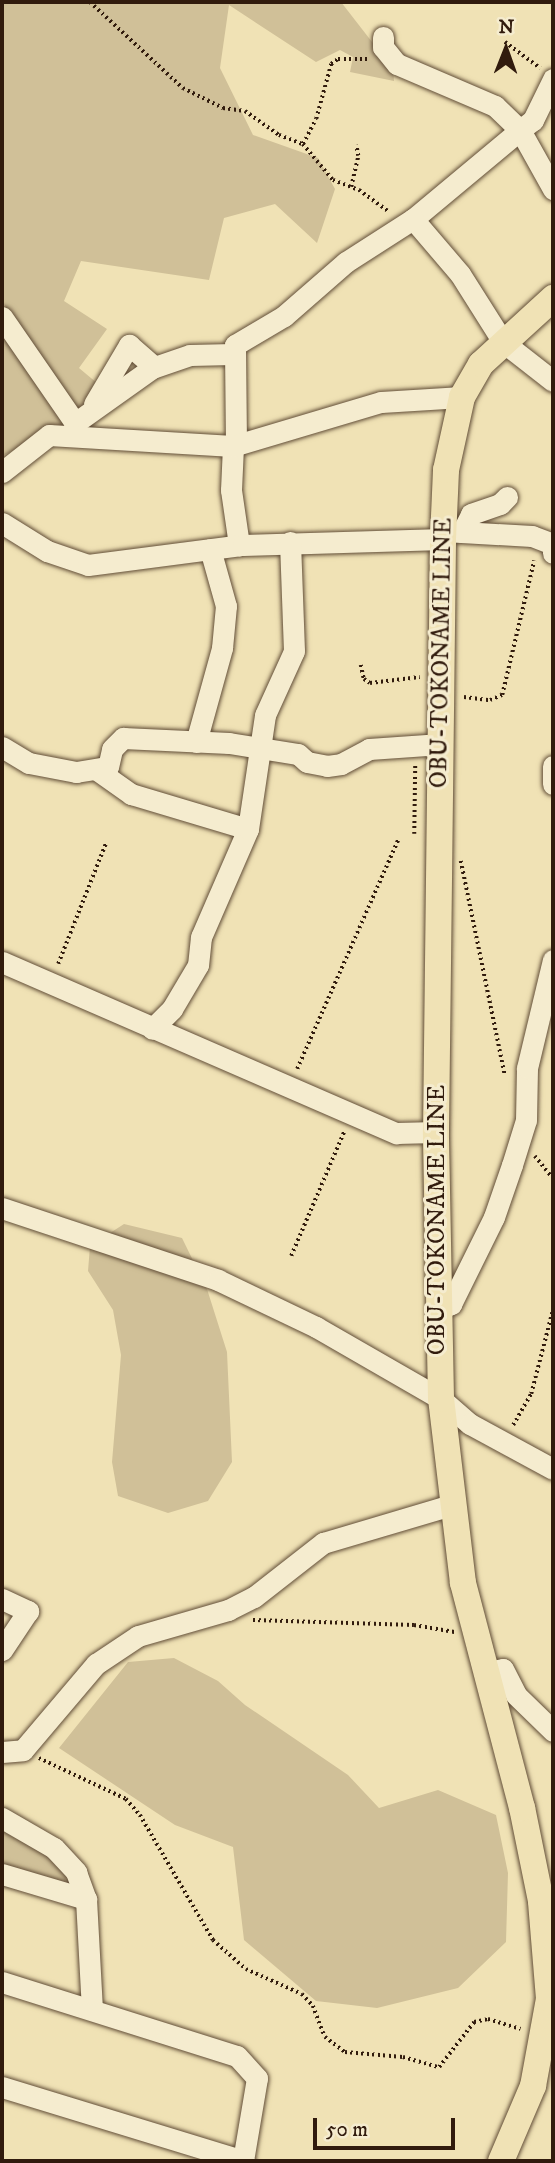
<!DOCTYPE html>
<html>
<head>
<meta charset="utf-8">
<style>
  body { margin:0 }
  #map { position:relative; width:555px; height:2163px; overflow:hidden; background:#f0e2b5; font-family:"IM FELL DW Pica",serif }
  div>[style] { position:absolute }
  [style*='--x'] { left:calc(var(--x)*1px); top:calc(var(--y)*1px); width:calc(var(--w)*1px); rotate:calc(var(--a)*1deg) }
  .green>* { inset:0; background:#d0c098 }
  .path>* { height:3.5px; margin-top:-1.75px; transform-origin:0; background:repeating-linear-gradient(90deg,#311b0d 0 2px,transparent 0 5.5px) }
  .roads { filter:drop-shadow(0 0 2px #614d37) drop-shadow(0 0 2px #614d37) }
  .minor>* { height:21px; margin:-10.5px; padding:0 10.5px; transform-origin:10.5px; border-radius:10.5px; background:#f5eccf }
  .major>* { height:26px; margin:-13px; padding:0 13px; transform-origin:13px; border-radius:13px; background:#f0e2b5 }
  span { translate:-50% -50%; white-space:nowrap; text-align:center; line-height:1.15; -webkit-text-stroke:6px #f5eccf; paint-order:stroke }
  .street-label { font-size:24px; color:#311b0d }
  .frame { position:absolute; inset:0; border:4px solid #311b0d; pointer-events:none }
  .north { position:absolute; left:471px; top:14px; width:70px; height:70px; -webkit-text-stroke:5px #f5eccf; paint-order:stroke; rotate:1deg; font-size:19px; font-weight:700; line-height:28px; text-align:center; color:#311b0d }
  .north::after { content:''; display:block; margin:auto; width:24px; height:32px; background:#311b0d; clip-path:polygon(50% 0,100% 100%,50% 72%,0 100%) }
  .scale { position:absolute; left:313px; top:2118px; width:142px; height:32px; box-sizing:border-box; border:4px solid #311b0d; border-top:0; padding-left:9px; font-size:21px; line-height:24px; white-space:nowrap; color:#311b0d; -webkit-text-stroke:5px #f5eccf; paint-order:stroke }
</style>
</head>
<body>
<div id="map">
  <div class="green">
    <div style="clip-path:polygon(2px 2px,341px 2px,393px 69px,394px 81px,350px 72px,353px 57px,340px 50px,316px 62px,229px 5px,220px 68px,253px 135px,318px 158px,335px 189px,317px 243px,275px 204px,224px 218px,209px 280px,81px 261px,64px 301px,107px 329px,79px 368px,110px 394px,70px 422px,2px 456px,2px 331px,46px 373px,2px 301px)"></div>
    <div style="clip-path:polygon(124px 1224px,182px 1238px,207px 1289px,227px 1352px,232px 1462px,208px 1501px,168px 1513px,118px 1496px,112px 1462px,121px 1355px,113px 1310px,88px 1271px,90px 1246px)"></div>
    <div style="clip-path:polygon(174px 1658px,218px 1681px,245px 1705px,348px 1775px,379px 1808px,438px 1790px,496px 1815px,508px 1873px,506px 1942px,458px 1988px,377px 2008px,316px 2001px,244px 1940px,233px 1847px,175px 1825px,59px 1748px,128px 1662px)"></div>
    <div style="clip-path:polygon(2px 1825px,47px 1853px,66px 1876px,65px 1883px,2px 1864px)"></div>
  </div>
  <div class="path">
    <div style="--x:90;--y:2;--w:127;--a:42.8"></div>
    <div style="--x:183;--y:88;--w:45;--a:26.6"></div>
    <div style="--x:223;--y:108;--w:22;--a:8"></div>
    <div style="--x:245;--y:111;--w:42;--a:35.2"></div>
    <div style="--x:279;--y:135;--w:26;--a:21"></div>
    <div style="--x:303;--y:144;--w:47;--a:50.2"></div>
    <div style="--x:333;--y:180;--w:28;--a:21"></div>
    <div style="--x:359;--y:190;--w:37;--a:36"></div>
    <div style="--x:505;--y:42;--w:44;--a:36.6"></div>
    <div style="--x:303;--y:144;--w:28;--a:-63"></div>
    <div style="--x:316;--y:119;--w:57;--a:-74.7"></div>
    <div style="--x:331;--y:64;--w:9;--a:-36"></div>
    <div style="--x:338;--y:59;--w:30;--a:0"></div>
    <div style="--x:351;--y:187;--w:32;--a:-77"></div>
    <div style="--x:358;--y:156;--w:11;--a:-100"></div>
    <div style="--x:361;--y:665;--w:14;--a:78"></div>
    <div style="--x:364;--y:679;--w:7;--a:34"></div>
    <div style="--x:370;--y:683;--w:50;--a:-6.8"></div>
    <div style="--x:464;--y:697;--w:26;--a:7"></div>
    <div style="--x:490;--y:700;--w:13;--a:-23"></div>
    <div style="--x:502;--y:695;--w:138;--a:-76.6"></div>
    <div style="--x:414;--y:834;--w:68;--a:-89.2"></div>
    <div style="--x:461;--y:861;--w:218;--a:78.4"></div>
    <div style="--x:58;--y:964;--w:130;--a:-68.4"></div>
    <div style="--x:297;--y:1069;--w:250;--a:-66.2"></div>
    <div style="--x:535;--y:1156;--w:28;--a:51"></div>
    <div style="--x:291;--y:1256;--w:135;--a:-66.9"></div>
    <div style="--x:513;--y:1425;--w:36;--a:-60"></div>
    <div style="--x:531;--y:1394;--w:88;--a:-75.5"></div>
    <div style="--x:253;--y:1620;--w:161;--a:1.8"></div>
    <div style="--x:414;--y:1625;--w:41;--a:9.9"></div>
    <div style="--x:39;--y:1758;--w:96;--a:25.2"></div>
    <div style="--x:126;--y:1799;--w:21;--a:49"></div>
    <div style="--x:140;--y:1815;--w:145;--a:59.7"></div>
    <div style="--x:213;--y:1940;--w:44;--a:41.3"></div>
    <div style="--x:246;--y:1969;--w:61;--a:24.1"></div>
    <div style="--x:302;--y:1994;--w:16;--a:47"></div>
    <div style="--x:313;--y:2006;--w:33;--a:69"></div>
    <div style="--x:325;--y:2037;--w:25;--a:37"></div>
    <div style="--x:345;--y:2052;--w:58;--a:4.9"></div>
    <div style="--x:403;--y:2057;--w:37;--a:16"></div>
    <div style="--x:439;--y:2067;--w:57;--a:-52.1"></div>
    <div style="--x:474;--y:2022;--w:14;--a:-12"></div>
    <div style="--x:488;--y:2019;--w:34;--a:17"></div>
  </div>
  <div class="roads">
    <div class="minor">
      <div style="--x:383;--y:37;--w:10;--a:90"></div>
      <div style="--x:383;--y:47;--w:22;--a:51"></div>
      <div style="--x:397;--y:64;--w:107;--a:23.2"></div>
      <div style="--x:495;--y:106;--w:35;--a:44"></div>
      <div style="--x:520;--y:130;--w:139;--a:140.2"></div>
      <div style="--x:413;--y:219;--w:72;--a:49.5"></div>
      <div style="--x:460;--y:274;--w:80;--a:57.7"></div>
      <div style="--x:503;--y:342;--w:63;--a:38"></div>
      <div style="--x:553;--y:79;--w:46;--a:116"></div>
      <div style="--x:533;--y:120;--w:16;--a:142"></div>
      <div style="--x:520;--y:130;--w:68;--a:60.8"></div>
      <div style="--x:2;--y:317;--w:129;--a:55.4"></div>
      <div style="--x:75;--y:423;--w:11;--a:100"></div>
      <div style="--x:94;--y:404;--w:69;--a:-59.3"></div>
      <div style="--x:129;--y:345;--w:33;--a:41"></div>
      <div style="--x:75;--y:423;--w:95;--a:-35.5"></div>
      <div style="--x:152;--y:368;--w:40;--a:-18.9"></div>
      <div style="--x:190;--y:355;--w:43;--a:-1.3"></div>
      <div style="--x:236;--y:444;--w:99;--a:-90.6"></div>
      <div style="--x:235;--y:345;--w:57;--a:-30.6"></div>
      <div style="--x:284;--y:316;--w:82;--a:-41.1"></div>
      <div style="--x:346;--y:262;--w:80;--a:-32.7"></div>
      <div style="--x:233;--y:446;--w:44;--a:92.6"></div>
      <div style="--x:231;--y:490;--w:56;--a:81.7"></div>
      <div style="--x:2;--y:472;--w:60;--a:-38.2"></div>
      <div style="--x:49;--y:435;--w:184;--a:3.4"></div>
      <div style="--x:233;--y:446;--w:154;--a:-16.6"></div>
      <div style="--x:381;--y:402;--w:81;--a:-3.5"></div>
      <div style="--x:2;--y:523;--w:53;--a:31.9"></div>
      <div style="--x:47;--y:551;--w:43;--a:18.9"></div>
      <div style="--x:88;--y:565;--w:156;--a:-7.4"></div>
      <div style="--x:243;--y:545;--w:200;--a:-1.7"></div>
      <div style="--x:444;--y:531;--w:88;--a:3.3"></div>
      <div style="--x:532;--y:536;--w:22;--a:21"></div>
      <div style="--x:553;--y:544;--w:9;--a:90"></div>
      <div style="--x:462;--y:532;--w:20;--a:-63"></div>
      <div style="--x:471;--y:514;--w:31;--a:-19"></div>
      <div style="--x:500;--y:504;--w:10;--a:-45"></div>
      <div style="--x:196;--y:742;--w:98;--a:-74.5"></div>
      <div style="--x:222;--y:648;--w:42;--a:-84.6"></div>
      <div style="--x:226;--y:606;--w:59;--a:-105.7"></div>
      <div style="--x:2;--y:747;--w:31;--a:31"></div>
      <div style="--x:29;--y:763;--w:48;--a:10.8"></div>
      <div style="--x:76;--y:772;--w:32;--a:-9"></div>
      <div style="--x:108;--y:767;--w:18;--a:-77"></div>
      <div style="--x:112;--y:749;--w:16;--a:-45"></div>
      <div style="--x:123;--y:738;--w:106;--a:2.7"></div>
      <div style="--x:229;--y:743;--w:70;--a:9.1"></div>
      <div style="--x:298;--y:754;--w:12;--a:42"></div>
      <div style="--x:307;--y:762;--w:20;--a:11"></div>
      <div style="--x:327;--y:766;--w:14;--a:-8"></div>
      <div style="--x:341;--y:764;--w:32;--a:-28"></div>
      <div style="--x:369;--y:749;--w:72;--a:-4"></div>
      <div style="--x:553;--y:766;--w:18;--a:90"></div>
      <div style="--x:97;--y:770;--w:42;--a:35.2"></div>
      <div style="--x:131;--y:794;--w:122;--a:16.7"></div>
      <div style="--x:248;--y:829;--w:118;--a:113.5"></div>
      <div style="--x:201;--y:937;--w:28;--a:96"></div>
      <div style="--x:198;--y:965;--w:51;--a:120.6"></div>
      <div style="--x:172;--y:1009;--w:28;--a:135"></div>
      <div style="--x:248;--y:829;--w:115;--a:-81.5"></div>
      <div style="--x:265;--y:715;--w:70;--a:-65.6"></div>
      <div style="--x:294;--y:651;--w:109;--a:-92.1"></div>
      <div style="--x:2;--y:962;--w:430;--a:23.5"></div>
      <div style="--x:396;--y:1133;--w:40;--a:-1.4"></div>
      <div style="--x:2;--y:1208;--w:228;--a:18.4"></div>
      <div style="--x:218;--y:1280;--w:109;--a:25.6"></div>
      <div style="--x:316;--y:1327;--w:144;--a:29.9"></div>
      <div style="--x:441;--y:1399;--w:38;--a:41"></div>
      <div style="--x:470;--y:1424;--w:94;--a:28.5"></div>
      <div style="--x:436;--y:1311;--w:17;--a:-25"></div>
      <div style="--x:451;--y:1304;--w:97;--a:-63.7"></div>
      <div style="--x:494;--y:1217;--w:55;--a:-70.9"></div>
      <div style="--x:512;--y:1165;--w:47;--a:-72.7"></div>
      <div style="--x:526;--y:1120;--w:52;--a:-88.9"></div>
      <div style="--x:527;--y:1068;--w:111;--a:-76.5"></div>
      <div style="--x:2;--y:1599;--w:29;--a:25"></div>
      <div style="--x:28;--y:1611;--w:47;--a:123.7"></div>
      <div style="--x:486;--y:1672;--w:17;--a:-10"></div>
      <div style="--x:503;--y:1669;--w:29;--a:63"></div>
      <div style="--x:516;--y:1695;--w:52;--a:44.2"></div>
      <div style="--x:2;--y:1752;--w:21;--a:-5"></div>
      <div style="--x:23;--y:1750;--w:113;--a:-49.7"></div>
      <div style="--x:96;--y:1664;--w:50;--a:-33.7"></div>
      <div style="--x:138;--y:1636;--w:94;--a:-16.1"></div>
      <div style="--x:228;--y:1610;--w:29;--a:-27"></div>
      <div style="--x:254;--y:1597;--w:88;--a:-38"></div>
      <div style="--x:323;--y:1543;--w:134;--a:-16.5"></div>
      <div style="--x:2;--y:1818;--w:60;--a:30"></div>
      <div style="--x:54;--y:1848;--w:33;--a:47"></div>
      <div style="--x:76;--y:1872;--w:29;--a:70"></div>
      <div style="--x:86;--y:1899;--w:110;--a:86.9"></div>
      <div style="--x:2;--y:1874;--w:88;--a:16.6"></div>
      <div style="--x:2;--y:1982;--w:246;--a:17.5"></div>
      <div style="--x:237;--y:2056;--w:30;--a:48"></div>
      <div style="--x:257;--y:2078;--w:84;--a:99.6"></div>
      <div style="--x:2;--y:2087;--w:253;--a:17"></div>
    </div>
    <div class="major">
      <div style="--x:501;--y:2161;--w:82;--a:-66.9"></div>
      <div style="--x:533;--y:2086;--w:88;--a:-79.6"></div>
      <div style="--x:549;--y:1999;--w:98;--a:-94.7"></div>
      <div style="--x:541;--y:1901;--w:95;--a:-101.5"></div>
      <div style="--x:522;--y:1808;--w:233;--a:-104.7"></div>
      <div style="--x:463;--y:1583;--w:185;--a:-96.8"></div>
      <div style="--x:441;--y:1399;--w:267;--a:-91.1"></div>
      <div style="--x:436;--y:1132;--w:593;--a:-89.32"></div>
      <div style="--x:443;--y:539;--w:69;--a:-87.5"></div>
      <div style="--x:446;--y:470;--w:75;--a:-77.6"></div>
      <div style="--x:462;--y:397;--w:38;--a:-60"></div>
      <div style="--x:481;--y:364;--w:98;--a:-42.5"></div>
    </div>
  </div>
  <div class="street-label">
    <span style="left:442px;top:653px;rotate:-89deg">OBU-TOKONAME LINE</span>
    <span style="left:438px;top:1220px;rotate:-90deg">OBU-TOKONAME LINE</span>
  </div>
  <div class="frame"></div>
  <div class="north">N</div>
  <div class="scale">50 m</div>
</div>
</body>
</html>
